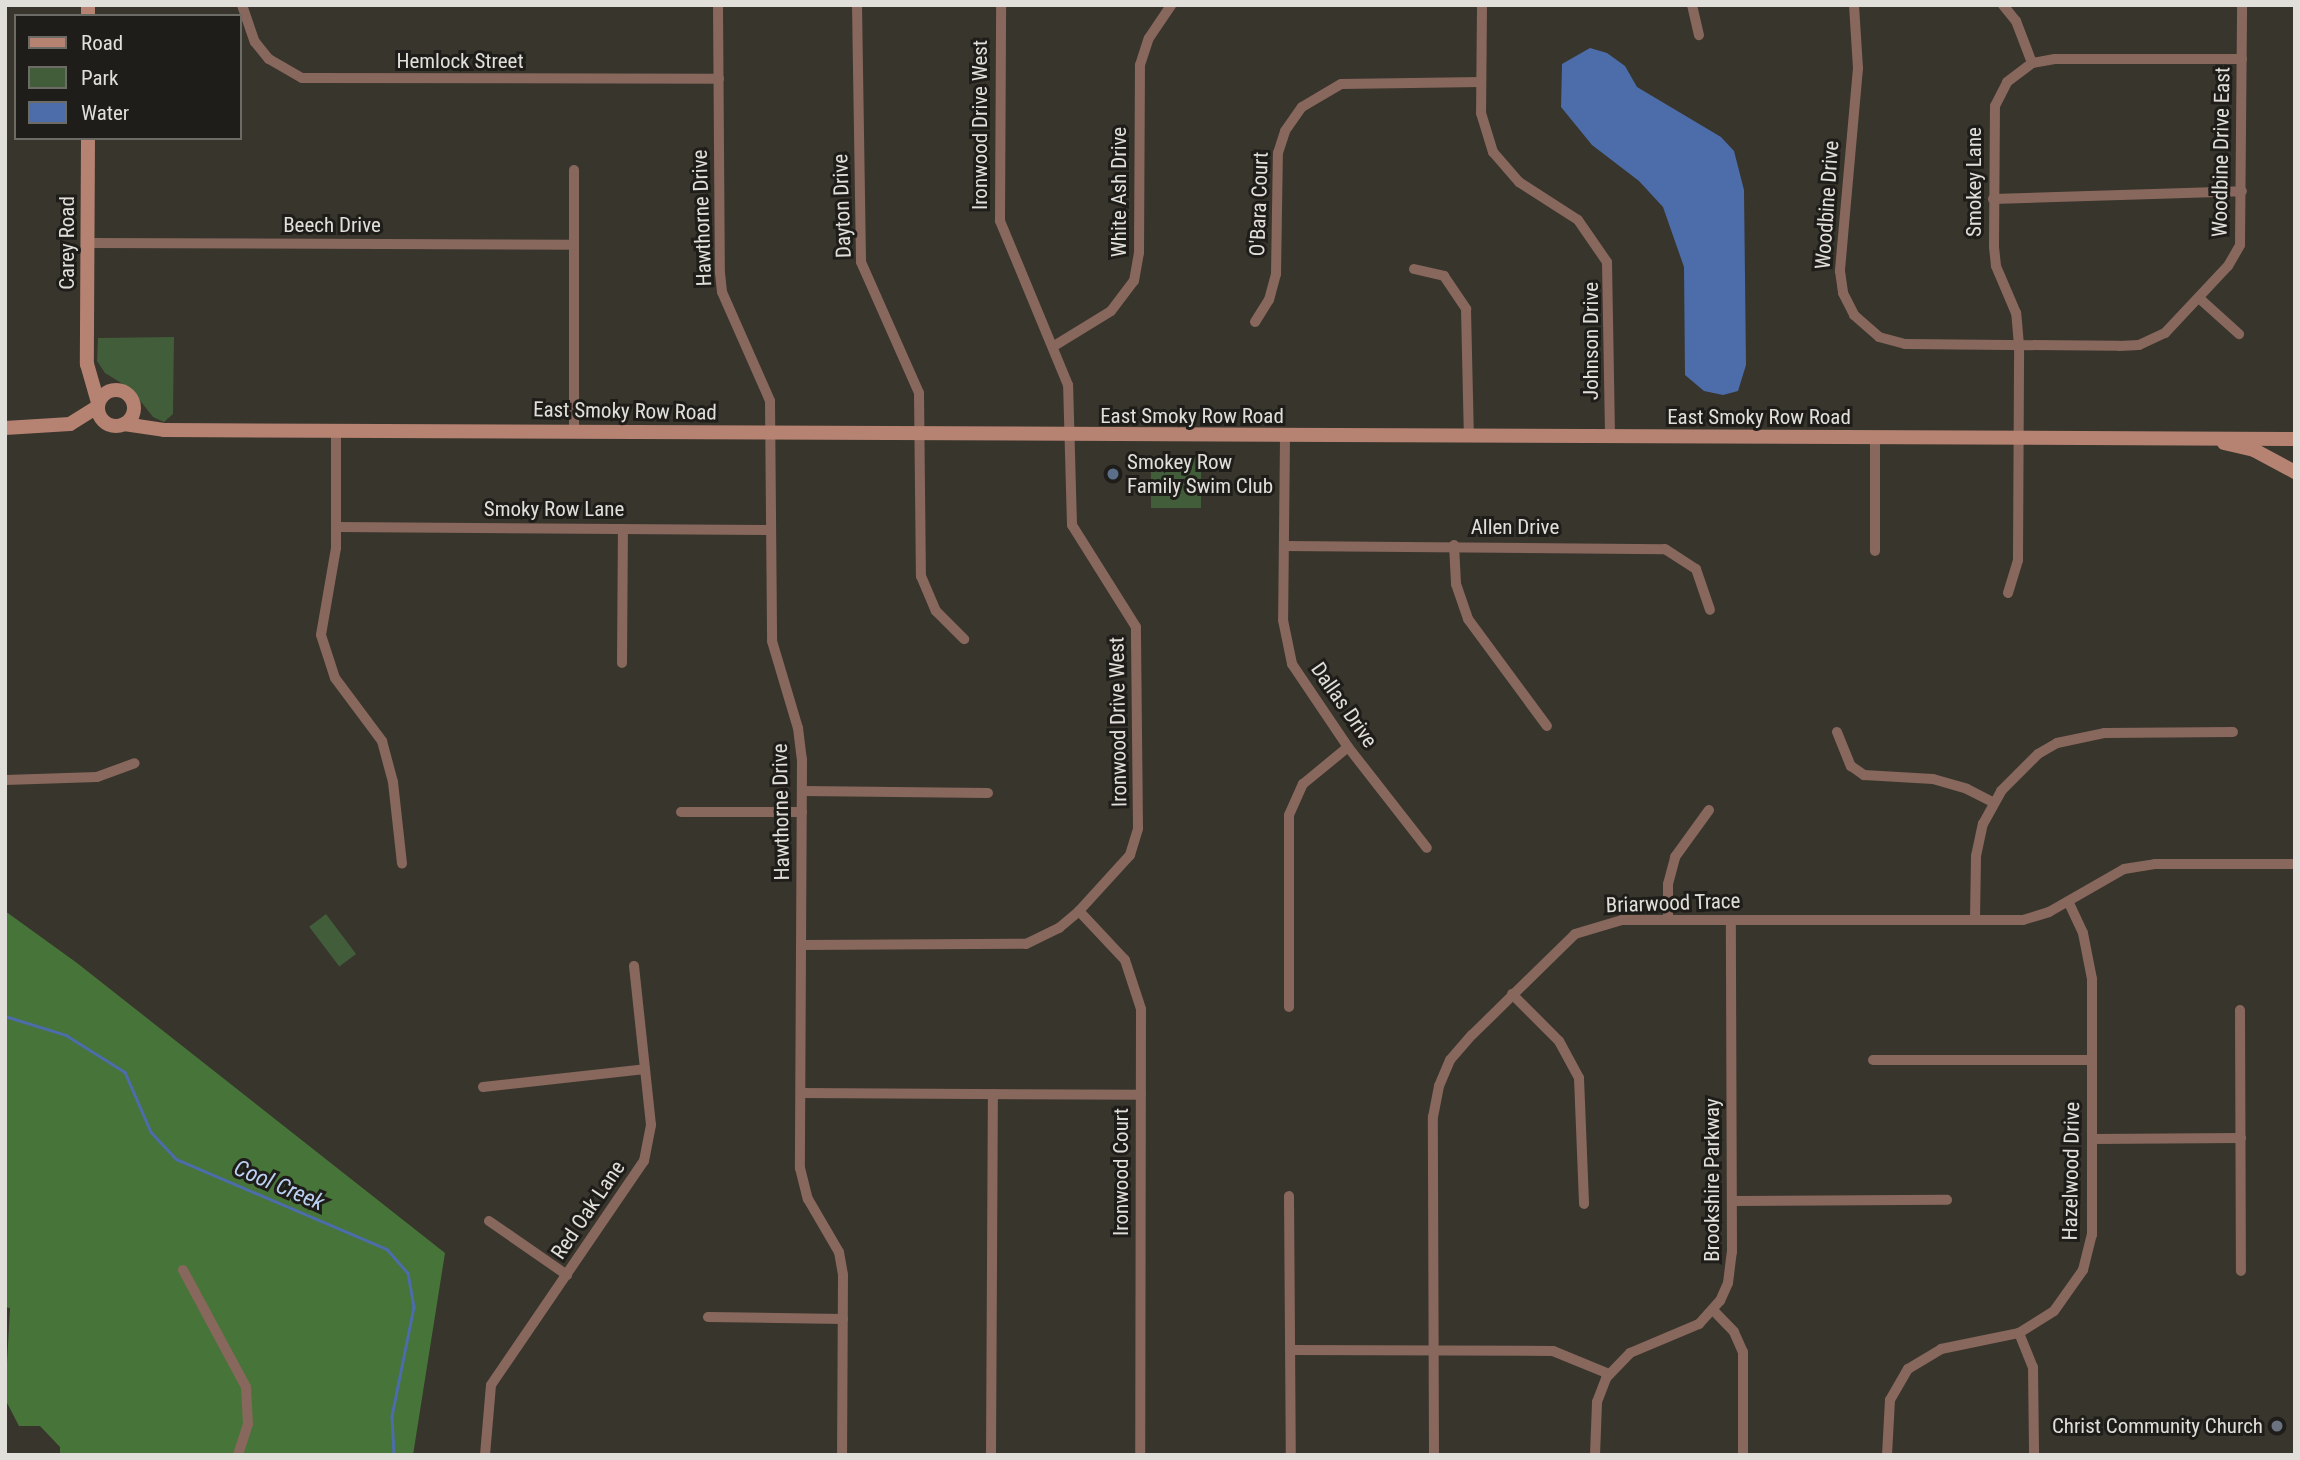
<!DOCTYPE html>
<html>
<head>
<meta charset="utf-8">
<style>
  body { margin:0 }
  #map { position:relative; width:2300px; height:1460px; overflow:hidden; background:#38352c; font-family:"Roboto Condensed",sans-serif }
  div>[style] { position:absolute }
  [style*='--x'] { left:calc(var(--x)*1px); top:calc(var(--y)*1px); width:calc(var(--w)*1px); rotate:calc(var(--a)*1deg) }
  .green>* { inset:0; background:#415d39; transform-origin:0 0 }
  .forest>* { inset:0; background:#477439 }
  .water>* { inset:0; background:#4c6da9 }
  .stream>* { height:2.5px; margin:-1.25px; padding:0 1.25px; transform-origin:1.25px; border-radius:1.25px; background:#4c6da9 }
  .street>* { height:10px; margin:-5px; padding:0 5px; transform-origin:5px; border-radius:5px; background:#88675d }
  .secondary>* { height:14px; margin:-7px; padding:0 7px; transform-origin:7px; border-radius:7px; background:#b68272 }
  .secondary>.ring { margin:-7px; padding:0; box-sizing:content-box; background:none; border:14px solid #b68272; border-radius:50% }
  .dots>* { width:19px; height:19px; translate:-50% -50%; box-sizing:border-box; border:4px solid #1e1d19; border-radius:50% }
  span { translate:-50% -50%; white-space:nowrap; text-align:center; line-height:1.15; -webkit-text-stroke:6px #1e1d19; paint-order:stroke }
  .street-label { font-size:21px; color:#e1dfd9 }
  .poi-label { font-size:21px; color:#e1dfd9 }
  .left { translate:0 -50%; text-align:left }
  .right { translate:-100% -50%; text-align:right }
  .water-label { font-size:23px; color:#bdd1f3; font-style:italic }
  .frame { position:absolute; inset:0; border:7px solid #e1dfd9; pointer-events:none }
  .legend { position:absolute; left:14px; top:14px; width:228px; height:126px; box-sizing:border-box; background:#1e1d19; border:2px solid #6c6b66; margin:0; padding:9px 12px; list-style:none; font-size:21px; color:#e1dfd9 }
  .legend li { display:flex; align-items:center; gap:14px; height:35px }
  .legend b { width:35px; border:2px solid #6c6b66 }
</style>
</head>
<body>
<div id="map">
  <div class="green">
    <div style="clip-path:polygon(174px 337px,173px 414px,164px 422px,153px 417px,131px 389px,105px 373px,97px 361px,98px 338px)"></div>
    <div style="left:1151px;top:457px;width:50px;height:51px"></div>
    <div style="left:326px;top:914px;width:50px;height:21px;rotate:53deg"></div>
  </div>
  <div class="forest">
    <div style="clip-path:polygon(5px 911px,77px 963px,445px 1253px,413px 1455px,60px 1455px,60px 1447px,40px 1426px,19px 1426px,5px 1399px,10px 1308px,5px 1307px)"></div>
  </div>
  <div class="water">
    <div style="clip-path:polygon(1590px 48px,1607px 53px,1625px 66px,1637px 87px,1721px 137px,1734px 151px,1744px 190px,1746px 365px,1738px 391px,1723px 395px,1704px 391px,1685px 375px,1684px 267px,1663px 207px,1639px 181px,1592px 145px,1561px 107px,1562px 64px)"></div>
  </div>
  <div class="stream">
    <div style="--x:5;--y:1016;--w:64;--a:17.3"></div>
    <div style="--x:66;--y:1035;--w:70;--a:32.1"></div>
    <div style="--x:125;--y:1072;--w:65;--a:66.6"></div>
    <div style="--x:151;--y:1132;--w:37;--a:47"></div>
    <div style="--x:176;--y:1159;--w:229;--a:23.1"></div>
    <div style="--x:387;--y:1249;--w:32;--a:49"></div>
    <div style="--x:408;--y:1273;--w:35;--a:80"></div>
    <div style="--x:414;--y:1307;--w:111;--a:101.4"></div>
    <div style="--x:392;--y:1416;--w:39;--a:87"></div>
  </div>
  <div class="street">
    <div style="--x:242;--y:5;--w:39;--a:71"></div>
    <div style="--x:255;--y:42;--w:22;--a:51"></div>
    <div style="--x:269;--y:59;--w:38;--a:30"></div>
    <div style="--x:302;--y:78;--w:417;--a:0.1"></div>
    <div style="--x:718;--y:5;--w:268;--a:89.6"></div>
    <div style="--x:720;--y:273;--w:19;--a:84"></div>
    <div style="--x:722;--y:292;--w:119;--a:66.2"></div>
    <div style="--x:770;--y:401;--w:240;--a:89.5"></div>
    <div style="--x:772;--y:641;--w:91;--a:73.4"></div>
    <div style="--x:798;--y:728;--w:31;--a:83"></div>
    <div style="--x:802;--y:759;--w:409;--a:90.3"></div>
    <div style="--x:800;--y:1168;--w:32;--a:76"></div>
    <div style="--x:808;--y:1199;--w:61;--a:59.7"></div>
    <div style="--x:839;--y:1252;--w:23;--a:80"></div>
    <div style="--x:843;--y:1275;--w:180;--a:90.3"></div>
    <div style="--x:857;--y:5;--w:257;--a:89.1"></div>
    <div style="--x:861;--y:262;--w:143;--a:66.1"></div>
    <div style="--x:919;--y:393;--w:183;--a:89.4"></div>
    <div style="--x:921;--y:576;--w:38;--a:67"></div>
    <div style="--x:936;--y:611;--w:40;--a:45"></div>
    <div style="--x:1482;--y:5;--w:108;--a:90.5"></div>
    <div style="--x:1481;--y:113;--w:41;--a:72.9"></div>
    <div style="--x:1493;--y:152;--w:40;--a:49"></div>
    <div style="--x:1519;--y:182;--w:70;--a:32.8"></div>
    <div style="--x:1578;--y:220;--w:51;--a:55.4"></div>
    <div style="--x:1607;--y:262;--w:175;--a:89"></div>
    <div style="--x:1692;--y:5;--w:31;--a:77"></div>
    <div style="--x:1854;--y:5;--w:63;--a:86.4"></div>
    <div style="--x:1858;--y:68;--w:204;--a:95.1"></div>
    <div style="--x:1840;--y:271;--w:22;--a:82"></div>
    <div style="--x:1843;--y:293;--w:25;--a:63"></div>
    <div style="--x:1854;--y:315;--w:33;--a:41"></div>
    <div style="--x:1879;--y:337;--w:27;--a:15"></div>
    <div style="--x:1905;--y:344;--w:214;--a:0.5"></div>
    <div style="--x:2119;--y:346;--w:20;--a:-3"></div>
    <div style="--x:2139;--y:345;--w:29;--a:-25"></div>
    <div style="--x:2165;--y:333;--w:92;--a:-46.8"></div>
    <div style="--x:2228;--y:266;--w:24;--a:-60"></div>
    <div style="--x:2240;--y:245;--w:240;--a:-89.5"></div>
    <div style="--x:2003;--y:5;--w:21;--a:51"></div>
    <div style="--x:2016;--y:21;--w:45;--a:69.1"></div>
    <div style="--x:574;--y:170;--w:262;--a:90"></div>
    <div style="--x:1993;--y:199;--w:249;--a:-1.8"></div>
    <div style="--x:89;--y:243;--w:485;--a:0.2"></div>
    <div style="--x:1414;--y:269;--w:31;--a:13"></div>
    <div style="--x:1444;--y:276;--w:40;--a:56"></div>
    <div style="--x:1466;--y:309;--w:128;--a:88.7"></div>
    <div style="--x:2199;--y:298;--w:54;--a:42"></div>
    <div style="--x:1255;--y:322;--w:26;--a:-58"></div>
    <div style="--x:1269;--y:300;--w:27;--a:-75"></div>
    <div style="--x:1276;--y:274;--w:121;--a:-89.1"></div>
    <div style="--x:1278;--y:153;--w:23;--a:-72"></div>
    <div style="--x:1285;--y:131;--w:29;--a:-55"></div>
    <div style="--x:1302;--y:107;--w:45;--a:-30.5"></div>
    <div style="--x:1341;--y:84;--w:140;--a:-0.8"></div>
    <div style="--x:1054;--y:346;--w:67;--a:-31.6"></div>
    <div style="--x:1111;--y:311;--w:38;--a:-53"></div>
    <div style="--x:1134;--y:281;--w:28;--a:-80"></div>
    <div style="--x:1139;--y:253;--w:188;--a:-89.7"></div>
    <div style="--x:1140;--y:65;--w:28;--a:-72"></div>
    <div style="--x:1149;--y:38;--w:40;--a:-56"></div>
    <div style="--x:336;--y:429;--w:119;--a:90"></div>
    <div style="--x:336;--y:548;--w:88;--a:99.8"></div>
    <div style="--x:321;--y:635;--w:45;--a:72"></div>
    <div style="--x:335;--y:678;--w:79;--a:53.3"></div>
    <div style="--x:382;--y:741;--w:42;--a:75"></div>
    <div style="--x:393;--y:782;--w:82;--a:83.7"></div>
    <div style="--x:1285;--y:438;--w:182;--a:90.6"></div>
    <div style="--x:1283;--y:620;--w:45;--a:78.4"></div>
    <div style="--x:1292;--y:664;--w:100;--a:56"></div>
    <div style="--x:1348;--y:747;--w:128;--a:52"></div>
    <div style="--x:1875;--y:438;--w:113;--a:90"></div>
    <div style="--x:337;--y:527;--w:434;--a:0.4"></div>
    <div style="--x:1454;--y:545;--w:39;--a:87"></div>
    <div style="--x:1456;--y:584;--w:37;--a:71"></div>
    <div style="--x:1468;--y:619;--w:133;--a:53.6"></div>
    <div style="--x:1284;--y:546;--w:381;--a:0.5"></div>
    <div style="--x:1665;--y:549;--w:37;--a:33"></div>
    <div style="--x:1696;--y:569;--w:43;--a:71.1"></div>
    <div style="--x:2008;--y:593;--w:34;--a:-73"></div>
    <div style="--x:2018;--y:560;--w:215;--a:-89.7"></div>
    <div style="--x:2019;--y:345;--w:32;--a:-95"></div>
    <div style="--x:2016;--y:313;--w:51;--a:-113.1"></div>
    <div style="--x:1996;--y:266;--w:19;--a:-96"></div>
    <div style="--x:1994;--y:247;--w:141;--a:-89.6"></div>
    <div style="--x:1995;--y:106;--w:27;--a:-63"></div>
    <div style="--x:2007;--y:82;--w:31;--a:-37"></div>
    <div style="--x:2032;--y:63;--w:23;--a:-10"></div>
    <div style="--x:2055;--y:59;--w:187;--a:0"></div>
    <div style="--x:622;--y:663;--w:134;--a:-89.6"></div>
    <div style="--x:1837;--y:732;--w:37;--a:68"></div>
    <div style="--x:1851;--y:766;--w:16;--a:35"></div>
    <div style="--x:1864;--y:775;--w:69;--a:3.3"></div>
    <div style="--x:1933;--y:779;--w:35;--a:16"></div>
    <div style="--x:1967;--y:789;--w:30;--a:27"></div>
    <div style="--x:5;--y:780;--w:92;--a:-1.9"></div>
    <div style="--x:97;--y:777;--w:40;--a:-20.2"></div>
    <div style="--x:802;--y:791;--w:186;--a:0.6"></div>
    <div style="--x:681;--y:812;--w:121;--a:0"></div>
    <div style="--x:1079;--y:911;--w:67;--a:46.8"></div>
    <div style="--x:1125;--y:960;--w:52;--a:71.9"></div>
    <div style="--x:1141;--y:1009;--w:445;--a:90.1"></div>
    <div style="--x:1668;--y:920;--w:36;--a:-90"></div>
    <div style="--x:1668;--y:884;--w:28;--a:-75"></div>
    <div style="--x:1675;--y:857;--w:58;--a:-54.1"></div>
    <div style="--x:1975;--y:920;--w:64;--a:-89.1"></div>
    <div style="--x:1976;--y:856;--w:33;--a:-78"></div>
    <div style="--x:1983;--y:824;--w:38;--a:-61"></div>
    <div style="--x:2001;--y:791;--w:52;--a:-45"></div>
    <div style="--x:2038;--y:754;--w:22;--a:-30"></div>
    <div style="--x:2057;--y:743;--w:48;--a:-12"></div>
    <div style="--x:2104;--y:733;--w:129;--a:-0.4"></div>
    <div style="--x:801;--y:945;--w:225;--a:-0.3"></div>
    <div style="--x:1026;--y:944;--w:37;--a:-26"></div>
    <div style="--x:1059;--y:928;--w:26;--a:-40"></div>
    <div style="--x:1079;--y:911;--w:76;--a:-47.7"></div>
    <div style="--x:1130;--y:855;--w:28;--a:-73"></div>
    <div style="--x:1138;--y:828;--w:201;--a:-90.6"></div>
    <div style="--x:1136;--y:627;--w:120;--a:-122.1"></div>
    <div style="--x:1072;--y:525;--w:140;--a:-91.6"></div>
    <div style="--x:1068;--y:385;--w:178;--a:-112.5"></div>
    <div style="--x:1000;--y:221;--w:216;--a:-89.7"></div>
    <div style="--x:1512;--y:994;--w:66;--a:45"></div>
    <div style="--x:1559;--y:1041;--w:42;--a:61.6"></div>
    <div style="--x:1579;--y:1078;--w:126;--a:87.7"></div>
    <div style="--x:1289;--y:1007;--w:192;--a:-90"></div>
    <div style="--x:1289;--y:815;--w:34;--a:-66"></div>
    <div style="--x:1303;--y:784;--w:58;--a:-39.4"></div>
    <div style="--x:2240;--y:1010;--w:261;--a:89.8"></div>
    <div style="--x:1873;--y:1060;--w:218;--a:0"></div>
    <div style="--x:483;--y:1087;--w:163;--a:-6.3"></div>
    <div style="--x:801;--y:1093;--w:340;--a:0.3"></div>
    <div style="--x:2092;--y:1139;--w:149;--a:-0.4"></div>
    <div style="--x:1289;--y:1196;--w:259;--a:89.6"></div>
    <div style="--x:1732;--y:1201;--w:215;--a:-0.3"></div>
    <div style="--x:489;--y:1221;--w:95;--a:34.7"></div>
    <div style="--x:183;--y:1270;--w:133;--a:61.7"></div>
    <div style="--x:246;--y:1387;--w:37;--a:87"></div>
    <div style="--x:248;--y:1424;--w:33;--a:108"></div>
    <div style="--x:1713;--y:1310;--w:30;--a:46"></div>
    <div style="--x:1734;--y:1332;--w:22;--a:66"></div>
    <div style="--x:1743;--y:1352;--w:103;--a:90"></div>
    <div style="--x:708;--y:1317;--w:135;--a:0.8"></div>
    <div style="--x:2019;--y:1333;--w:37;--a:68"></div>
    <div style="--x:2033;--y:1367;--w:88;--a:89.3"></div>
    <div style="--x:1291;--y:1350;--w:262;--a:0.2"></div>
    <div style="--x:1553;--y:1351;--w:61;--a:22.3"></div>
    <div style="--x:485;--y:1455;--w:70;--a:-85.1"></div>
    <div style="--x:491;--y:1385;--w:271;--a:-55.7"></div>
    <div style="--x:644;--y:1161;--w:37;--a:-79"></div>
    <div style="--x:651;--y:1125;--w:160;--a:-96.1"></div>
    <div style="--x:991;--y:1455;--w:361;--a:-89.7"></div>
    <div style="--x:1434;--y:1455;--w:338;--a:-90.2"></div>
    <div style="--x:1433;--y:1117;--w:32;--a:-79"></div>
    <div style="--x:1439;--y:1086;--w:28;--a:-67"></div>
    <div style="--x:1450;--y:1060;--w:33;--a:-49"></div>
    <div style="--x:1472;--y:1035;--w:144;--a:-44.4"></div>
    <div style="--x:1575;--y:934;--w:49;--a:-16.6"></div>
    <div style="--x:1622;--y:920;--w:401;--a:0"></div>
    <div style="--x:2023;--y:920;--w:27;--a:-17"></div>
    <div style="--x:2049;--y:912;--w:86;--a:-29.8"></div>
    <div style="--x:2124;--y:869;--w:31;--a:-9"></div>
    <div style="--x:2155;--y:864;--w:140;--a:0"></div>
    <div style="--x:1595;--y:1455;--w:53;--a:-87.8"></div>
    <div style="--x:1597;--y:1402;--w:26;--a:-69"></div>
    <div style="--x:1606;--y:1378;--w:35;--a:-46"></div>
    <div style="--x:1630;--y:1353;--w:75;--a:-22.8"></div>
    <div style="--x:1699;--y:1324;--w:31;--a:-48"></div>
    <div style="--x:1720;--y:1301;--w:20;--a:-66"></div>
    <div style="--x:1728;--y:1283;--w:31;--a:-83"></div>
    <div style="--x:1732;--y:1252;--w:332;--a:-90.2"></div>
    <div style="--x:1887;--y:1455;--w:55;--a:-86.9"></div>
    <div style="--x:1890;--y:1400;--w:36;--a:-60"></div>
    <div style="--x:1908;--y:1369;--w:39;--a:-31"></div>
    <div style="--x:1941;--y:1349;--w:80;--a:-11.6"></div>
    <div style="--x:2019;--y:1333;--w:41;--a:-32.2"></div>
    <div style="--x:2054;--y:1311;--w:50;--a:-54.7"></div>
    <div style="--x:2083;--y:1270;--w:36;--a:-76"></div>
    <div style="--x:2092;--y:1235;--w:256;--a:-90"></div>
    <div style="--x:2092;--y:979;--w:47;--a:-101.1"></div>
    <div style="--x:2083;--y:933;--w:35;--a:-115"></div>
  </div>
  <div class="secondary">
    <div style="--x:88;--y:5;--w:11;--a:90"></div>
    <div style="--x:88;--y:138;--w:226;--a:90.3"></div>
    <div style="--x:87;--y:364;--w:40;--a:74"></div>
    <div class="ring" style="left:98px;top:390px;width:22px;height:22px"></div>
    <div style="--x:124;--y:424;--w:40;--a:8.5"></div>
    <div style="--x:164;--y:430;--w:2131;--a:0.24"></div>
    <div style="--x:5;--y:428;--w:65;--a:-3.5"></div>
    <div style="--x:70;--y:424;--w:32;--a:-32"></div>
    <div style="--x:2224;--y:443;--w:31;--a:13"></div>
    <div style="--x:2254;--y:450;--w:47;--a:28.2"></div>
  </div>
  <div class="dots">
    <div style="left:1113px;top:474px;background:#5c6f8a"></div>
    <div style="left:2277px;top:1426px;background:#6b7280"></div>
  </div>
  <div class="street-label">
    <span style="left:460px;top:61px">Hemlock Street</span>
    <span style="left:980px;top:125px;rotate:-90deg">Ironwood Drive West</span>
    <span style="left:2221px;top:152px;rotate:-89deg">Woodbine Drive East</span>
    <span style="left:1974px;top:182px;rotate:-90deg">Smokey Lane</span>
    <span style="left:1119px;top:192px;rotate:-90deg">White Ash Drive</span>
    <span style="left:1259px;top:204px;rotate:-88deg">O'Bara Court</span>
    <span style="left:1827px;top:205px;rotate:-86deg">Woodbine Drive</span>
    <span style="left:842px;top:206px;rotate:-92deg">Dayton Drive</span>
    <span style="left:702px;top:218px;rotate:-92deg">Hawthorne Drive</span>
    <span style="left:332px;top:225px">Beech Drive</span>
    <span style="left:67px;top:243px;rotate:-90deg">Carey Road</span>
    <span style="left:1591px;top:341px;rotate:-90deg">Johnson Drive</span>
    <span style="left:625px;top:411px;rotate:1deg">East Smoky Row Road</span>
    <span style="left:1192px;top:416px">East Smoky Row Road</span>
    <span style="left:1759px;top:417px">East Smoky Row Road</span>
    <span style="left:554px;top:509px">Smoky Row Lane</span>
    <span style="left:1515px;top:527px">Allen Drive</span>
    <span style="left:1344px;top:705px;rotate:55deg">Dallas Drive</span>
    <span style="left:1118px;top:722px;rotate:-91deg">Ironwood Drive West</span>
    <span style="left:781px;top:812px;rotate:-91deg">Hawthorne Drive</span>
    <span style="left:1673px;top:903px;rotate:-2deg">Briarwood Trace</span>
    <span style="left:2071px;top:1171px;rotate:-89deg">Hazelwood Drive</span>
    <span style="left:1121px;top:1172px;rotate:-90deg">Ironwood Court</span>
    <span style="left:1712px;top:1180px;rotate:-90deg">Brookshire Parkway</span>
    <span style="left:588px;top:1210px;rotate:-56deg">Red Oak Lane</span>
  </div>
  <div class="poi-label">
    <span class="left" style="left:1127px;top:474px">Smokey Row<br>Family Swim Club</span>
    <span class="right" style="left:2263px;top:1426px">Christ Community Church</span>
  </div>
  <div class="water-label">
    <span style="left:279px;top:1186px;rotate:23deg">Cool Creek</span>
  </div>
  <div class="frame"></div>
  <ul class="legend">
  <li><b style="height:9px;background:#b68272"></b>Road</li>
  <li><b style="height:19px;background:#415d39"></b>Park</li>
  <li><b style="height:19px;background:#4c6da9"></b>Water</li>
  </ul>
</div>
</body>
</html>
